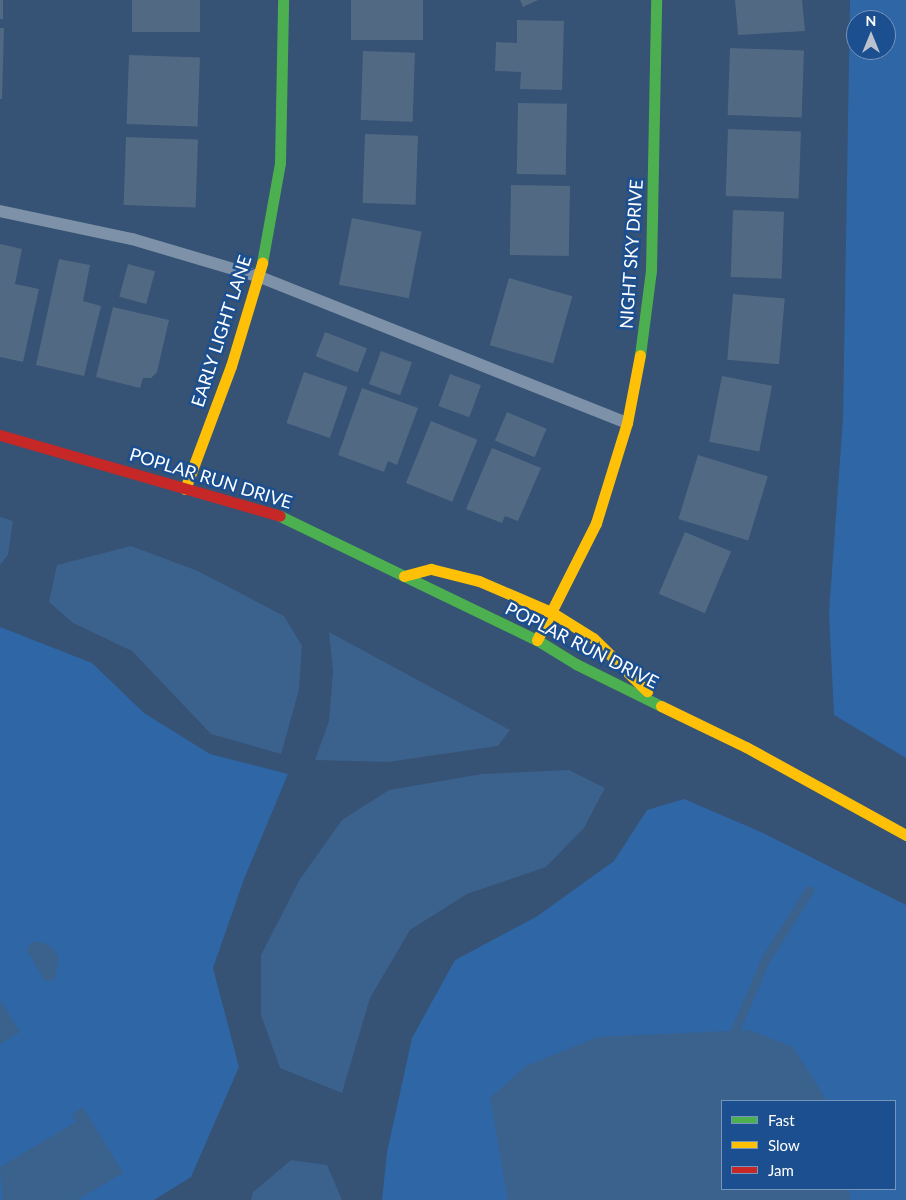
<!DOCTYPE html>
<html>
<head>
<meta charset="utf-8">
<style>
  body { margin:0 }
  #map { position:relative; width:906px; height:1200px; overflow:hidden; background:#365274; font-family:Lato,sans-serif }
  div>[style] { position:absolute }
  [style*='--x'] { left:calc(var(--x)*1px); top:calc(var(--y)*1px); width:calc(var(--w)*1px); rotate:calc(var(--a)*1deg) }
  .green>* { inset:0; background:#2f66a5 }
  .water>* { inset:0; background:#3b618d }
  .stream>* { height:9px; margin:-4.5px; padding:0 4.5px; transform-origin:4.5px; border-radius:4.5px; background:#3b618d }
  .building>* { inset:0; background:#526984; transform-origin:0 0 }
  .lane>* { height:12px; margin:-6px; padding:0 6px; transform-origin:6px; border-radius:6px; background:#7d92a8 }
  .fast>* { height:11px; margin:-5.5px; padding:0 5.5px; transform-origin:5.5px; border-radius:5.5px; background:#4caf50 }
  .slow>* { height:11px; margin:-5.5px; padding:0 5.5px; transform-origin:5.5px; border-radius:5.5px; background:#ffc107 }
  .jam>* { height:11px; margin:-5.5px; padding:0 5.5px; transform-origin:5.5px; border-radius:5.5px; background:#c62828 }
  span { translate:-50% -50%; white-space:nowrap; text-align:center; line-height:1.15; -webkit-text-stroke:5px #1b4f8f; paint-order:stroke }
  .street-label { font-size:18px; color:#fff }
  .legend { position:absolute; left:721px; top:1100px; width:175px; height:90px; box-sizing:border-box; background:#1b4f8f; border:1px solid #7695bc; margin:0; padding:6px 9px; list-style:none; font-size:15px; color:#fff }
  .legend li { display:flex; align-items:center; gap:10px; height:25px }
  .legend b { width:25px; border:1px solid #7695bc }
  .north { position:absolute; left:846px; top:10px; width:50px; height:50px; box-sizing:border-box; background:#1b4f8f; border:1px solid #7695bc; border-radius:50%; rotate:0deg; font-size:14px; font-weight:700; line-height:20px; text-align:center; color:#fff }
  .north::after { content:''; display:block; margin:auto; width:18px; height:22px; background:#b9c2ce; clip-path:polygon(50% 0,100% 100%,50% 72%,0 100%) }
</style>
</head>
<body>
<div id="map">
  <div class="green">
    <div style="clip-path:polygon(evenodd,850px 0,906px 0,906px 758px,834px 715px,829px 613px,843px 418px,850px 0,856px 20px,886px 20px,886px 50px,856px 50px,856px 20px)"></div>
    <div style="clip-path:polygon(0 627px,92px 663px,144px 713px,210px 754px,288px 774px,244px 879px,213px 968px,239px 1067px,191px 1177px,154px 1200px,0 1200px)"></div>
    <div style="clip-path:polygon(evenodd,684px 799px,761px 832px,906px 905px,906px 1200px,382px 1200px,387px 1152px,412px 1038px,455px 960px,536px 917px,614px 861px,647px 810px,684px 799px,722px 1101px,895px 1101px,895px 1189px,722px 1189px,722px 1101px)"></div>
  </div>
  <div class="water">
    <div style="clip-path:polygon(0 517px,13px 521px,8px 555px,0 565px)"></div>
    <div style="clip-path:polygon(131px 546px,198px 571px,284px 616px,302px 646px,299px 690px,281px 754px,211px 734px,132px 651px,73px 623px,49px 602px,57px 565px)"></div>
    <div style="clip-path:polygon(329px 632px,510px 730px,498px 746px,388px 762px,315px 760px,329px 721px,333px 671px)"></div>
    <div style="clip-path:polygon(569px 770px,605px 788px,584px 828px,546px 867px,467px 894px,410px 930px,370px 998px,342px 1093px,280px 1068px,261px 1015px,261px 955px,300px 879px,342px 820px,389px 790px,482px 774px)"></div>
    <div style="clip-path:polygon(31px 942px,42px 942px,54px 949px,59px 960px,54px 981px,44px 980px,27px 950px)"></div>
    <div style="clip-path:polygon(0 1000px,20px 1032px,0 1044px)"></div>
    <div style="clip-path:polygon(749px 1030px,793px 1047px,827px 1101px,722px 1101px,722px 1189px,849px 1189px,851px 1200px,508px 1200px,490px 1098px,526px 1066px,598px 1037px)"></div>
    <div style="clip-path:polygon(83px 1107px,123px 1173px,77px 1200px,3px 1200px,0 1167px,76px 1122px,72px 1114px)"></div>
    <div style="clip-path:polygon(291px 1160px,327px 1165px,342px 1200px,251px 1200px,253px 1192px)"></div>
  </div>
  <div class="stream">
    <div style="--x:731;--y:1040;--w:87;--a:-67"></div>
    <div style="--x:765;--y:960;--w:83;--a:-57.8"></div>
  </div>
  <div class="building">
    <div style="left:0;top:0;width:3px;height:19px"></div>
    <div style="left:132px;top:0;width:68px;height:32px"></div>
    <div style="left:351px;top:0;width:72px;height:40px"></div>
    <div style="clip-path:polygon(520px 0,538px 0,523px 7px)"></div>
    <div style="clip-path:polygon(735px 0,802px 0,805px 31px,738px 35px)"></div>
    <div style="clip-path:polygon(517px 20px,564px 21px,562px 90px,520px 89px,521px 72px,495px 71px,496px 42px,517px 43px)"></div>
    <div style="clip-path:polygon(0 28px,4px 28px,2px 99px,0 99px)"></div>
    <div style="left:730px;top:48px;width:74px;height:67px;rotate:2deg"></div>
    <div style="left:363px;top:51px;width:52px;height:69px;rotate:2deg"></div>
    <div style="left:129px;top:55px;width:71px;height:69px;rotate:2deg"></div>
    <div style="left:518px;top:103px;width:49px;height:71px;rotate:1deg"></div>
    <div style="left:728px;top:129px;width:73px;height:67px;rotate:2deg"></div>
    <div style="left:365px;top:134px;width:53px;height:69px;rotate:2deg"></div>
    <div style="left:126px;top:137px;width:72px;height:68px;rotate:2deg"></div>
    <div style="left:511px;top:185px;width:59px;height:70px;rotate:1deg"></div>
    <div style="left:733px;top:210px;width:51px;height:67px;rotate:2deg"></div>
    <div style="left:352px;top:218px;width:71px;height:68px;rotate:11deg"></div>
    <div style="clip-path:polygon(0 244px,22px 249px,15px 284px,39px 289px,23px 362px,0 357px)"></div>
    <div style="clip-path:polygon(59px 259px,90px 265px,83px 301px,101px 306px,84px 376px,36px 365px)"></div>
    <div style="left:128px;top:264px;width:28px;height:34px;rotate:15deg"></div>
    <div style="left:509px;top:278px;width:66px;height:70px;rotate:16deg"></div>
    <div style="left:733px;top:294px;width:52px;height:66px;rotate:5deg"></div>
    <div style="clip-path:polygon(113px 307px,169px 320px,157px 372px,151px 378px,143px 378px,140px 388px,96px 377px)"></div>
    <div style="left:325px;top:332px;width:45px;height:26px;rotate:21deg"></div>
    <div style="left:381px;top:351px;width:33px;height:35px;rotate:20deg"></div>
    <div style="left:304px;top:372px;width:46px;height:54px;rotate:19deg"></div>
    <div style="left:450px;top:374px;width:33px;height:34px;rotate:20deg"></div>
    <div style="left:722px;top:376px;width:51px;height:67px;rotate:11deg"></div>
    <div style="clip-path:polygon(362px 388px,418px 408px,397px 465px,388px 461px,384px 472px,338px 455px)"></div>
    <div style="left:507px;top:412px;width:43px;height:31px;rotate:23deg"></div>
    <div style="left:431px;top:421px;width:50px;height:67px;rotate:22deg"></div>
    <div style="clip-path:polygon(492px 448px,541px 468px,518px 521px,505px 516px,502px 523px,466px 509px)"></div>
    <div style="left:698px;top:455px;width:73px;height:67px;rotate:17deg"></div>
    <div style="left:685px;top:532px;width:50px;height:67px;rotate:23deg"></div>
  </div>
  <div class="lane">
    <div style="--x:0;--y:211;--w:135;--a:12"></div>
    <div style="--x:132;--y:239;--w:134;--a:16.5"></div>
    <div style="--x:260;--y:277;--w:395;--a:21.7"></div>
  </div>
  <div class="fast">
    <div style="--x:262;--y:263;--w:102;--a:-79.8"></div>
    <div style="--x:280;--y:163;--w:163;--a:-88.9"></div>
    <div style="--x:640;--y:355;--w:86;--a:-82.6"></div>
    <div style="--x:651;--y:270;--w:270;--a:-88.9"></div>
    <div style="--x:280;--y:516;--w:285;--a:25.8"></div>
    <div style="--x:537;--y:640;--w:46;--a:31.6"></div>
    <div style="--x:576;--y:664;--w:95;--a:26.3"></div>
  </div>
  <div class="slow">
    <div style="--x:185;--y:489;--w:131;--a:-69.5"></div>
    <div style="--x:231;--y:366;--w:108;--a:-73.2"></div>
    <div style="--x:404;--y:576;--w:28;--a:-15"></div>
    <div style="--x:431;--y:569;--w:49;--a:14"></div>
    <div style="--x:479;--y:581;--w:78;--a:23.3"></div>
    <div style="--x:551;--y:612;--w:49;--a:31.8"></div>
    <div style="--x:593;--y:638;--w:76;--a:44.5"></div>
    <div style="--x:537;--y:640;--w:131;--a:-63.2"></div>
    <div style="--x:596;--y:523;--w:105;--a:-72.8"></div>
    <div style="--x:627;--y:423;--w:69;--a:-79.2"></div>
    <div style="--x:661;--y:706;--w:94;--a:25.8"></div>
    <div style="--x:746;--y:747;--w:183;--a:28.8"></div>
  </div>
  <div class="jam">
    <div style="--x:0;--y:435;--w:291;--a:16.1"></div>
  </div>
  <div class="street-label">
    <span style="left:631px;top:254px;rotate:-86deg">NIGHT SKY DRIVE</span>
    <span style="left:221px;top:331px;rotate:-72deg">EARLY LIGHT LANE</span>
    <span style="left:211px;top:478px;rotate:17deg">POPLAR RUN DRIVE</span>
    <span style="left:582px;top:645px;rotate:27deg">POPLAR RUN DRIVE</span>
  </div>
  <ul class="legend">
  <li><b style="height:6px;background:#4caf50"></b>Fast</li>
  <li><b style="height:6px;background:#ffc107"></b>Slow</li>
  <li><b style="height:6px;background:#c62828"></b>Jam</li>
  </ul>
  <div class="north">N</div>
</div>
</body>
</html>
